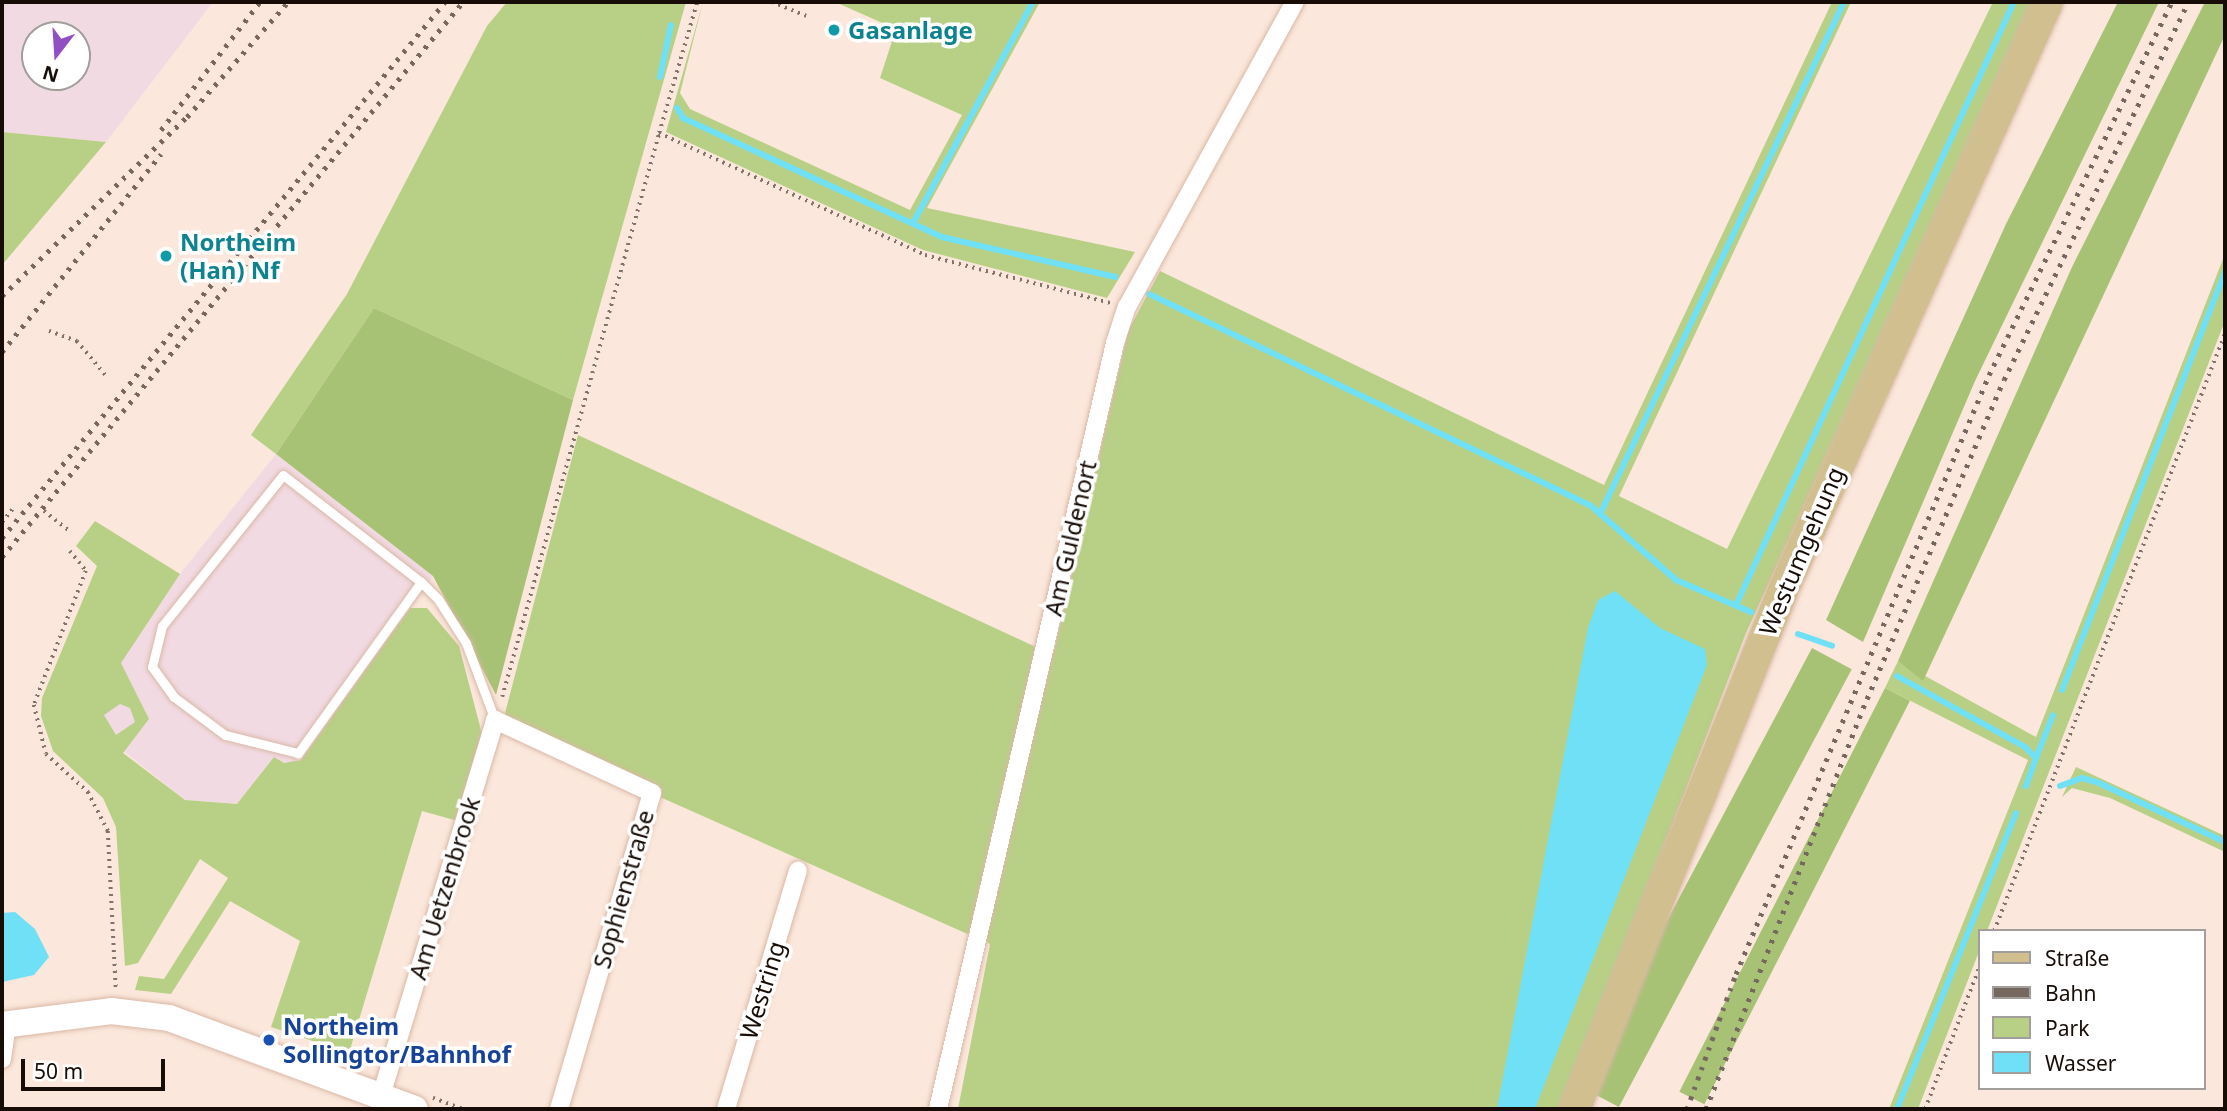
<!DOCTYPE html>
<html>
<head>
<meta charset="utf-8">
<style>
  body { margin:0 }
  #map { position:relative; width:2227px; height:1111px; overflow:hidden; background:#fbe7db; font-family:"Noto Sans",sans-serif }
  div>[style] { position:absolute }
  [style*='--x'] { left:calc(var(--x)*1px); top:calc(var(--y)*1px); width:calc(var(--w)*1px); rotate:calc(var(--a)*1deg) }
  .industrial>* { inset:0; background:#f2dae3 }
  .green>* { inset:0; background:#b7d085 }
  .forest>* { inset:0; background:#a8c275; transform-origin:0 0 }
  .water>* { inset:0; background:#70e0f6 }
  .stream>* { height:6px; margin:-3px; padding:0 3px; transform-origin:3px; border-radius:3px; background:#70e0f6 }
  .path>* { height:3.5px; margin-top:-1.75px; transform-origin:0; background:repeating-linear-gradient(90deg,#82736a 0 2px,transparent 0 7px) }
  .roads { filter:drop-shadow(0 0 2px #d9b8a6) drop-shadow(0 0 2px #d9b8a6) }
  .lane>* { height:9px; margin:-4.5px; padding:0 4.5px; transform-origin:4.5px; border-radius:4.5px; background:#fff }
  .street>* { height:18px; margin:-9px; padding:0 9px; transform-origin:9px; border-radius:9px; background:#fff }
  .secondary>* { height:26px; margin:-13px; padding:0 13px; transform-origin:13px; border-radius:13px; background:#fff }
  .primary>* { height:30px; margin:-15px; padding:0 15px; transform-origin:15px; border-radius:15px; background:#d1bf8f }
  .rail>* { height:5px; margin-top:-2.5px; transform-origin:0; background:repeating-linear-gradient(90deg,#77685f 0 3.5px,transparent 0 10.5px) }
  .dots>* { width:19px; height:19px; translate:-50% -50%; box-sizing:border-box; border:4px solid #fff; border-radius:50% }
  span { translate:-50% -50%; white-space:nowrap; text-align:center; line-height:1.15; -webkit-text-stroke:7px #fff; paint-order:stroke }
  .culture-label { font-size:24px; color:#0d838f; font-weight:700 }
  .left { translate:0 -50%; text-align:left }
  .street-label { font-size:24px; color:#170c06 }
  .transit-label { font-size:24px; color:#164399; font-weight:700 }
  .frame { position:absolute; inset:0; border:4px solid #170c06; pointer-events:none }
  .legend { position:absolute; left:1978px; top:929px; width:228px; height:161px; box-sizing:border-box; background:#fff; border:2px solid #a29e9b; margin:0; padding:9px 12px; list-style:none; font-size:21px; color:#170c06 }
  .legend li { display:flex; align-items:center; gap:14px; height:35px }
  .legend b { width:35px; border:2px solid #a29e9b }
  .north { position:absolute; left:21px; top:21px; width:70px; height:70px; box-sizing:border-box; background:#fff; border:2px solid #a29e9b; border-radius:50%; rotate:197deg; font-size:19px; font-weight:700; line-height:28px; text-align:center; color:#170c06 }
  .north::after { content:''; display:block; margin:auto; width:24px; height:32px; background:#924fc4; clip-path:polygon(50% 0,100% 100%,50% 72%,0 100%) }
  .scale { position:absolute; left:21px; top:1059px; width:144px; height:32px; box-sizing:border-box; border:4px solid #170c06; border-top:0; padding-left:9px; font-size:21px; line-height:24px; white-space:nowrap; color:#170c06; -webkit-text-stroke:5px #fff; paint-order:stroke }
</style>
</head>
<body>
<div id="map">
  <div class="industrial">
    <div style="clip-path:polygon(evenodd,2px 2px,213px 2px,106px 142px,2px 132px,2px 2px,35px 35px,77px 35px,77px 77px,35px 77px,35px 35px)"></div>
    <div style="clip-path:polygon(276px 454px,433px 576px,301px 760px,284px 763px,274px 757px,238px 804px,185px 800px,81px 717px,180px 574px)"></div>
  </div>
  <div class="green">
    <div style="clip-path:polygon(507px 2px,686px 2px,573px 400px,374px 308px,276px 454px,251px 435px,347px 294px,487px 26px)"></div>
    <div style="clip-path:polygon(703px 2px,680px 93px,690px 109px,910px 210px,962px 115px,880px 78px,896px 29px,835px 2px,1040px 2px,927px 208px,1135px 252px,1107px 298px,923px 250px,666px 132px)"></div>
    <div style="clip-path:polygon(1832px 2px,1851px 2px,1619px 496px,1727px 549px,1993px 2px,2034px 2px,1746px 633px,1563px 1109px,958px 1109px,990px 944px,660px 797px,662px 789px,504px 717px,578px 435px,1053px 655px,1128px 331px,1160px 271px,1604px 485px)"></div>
    <div style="clip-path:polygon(2px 132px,106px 142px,2px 265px)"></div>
    <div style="clip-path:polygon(2225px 254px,2225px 321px,1987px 931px,1980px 931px,1980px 949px,1918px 1109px,1889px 1109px,2028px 760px,1885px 688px,1898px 661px,2036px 737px)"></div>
    <div style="clip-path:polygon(evenodd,95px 521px,180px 574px,121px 663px,149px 719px,123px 753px,185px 800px,237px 804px,274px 757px,284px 763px,301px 760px,410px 608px,427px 608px,459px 646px,482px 734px,458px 821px,422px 811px,349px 1053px,271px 1027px,300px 941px,230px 901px,171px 994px,135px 990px,139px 976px,164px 979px,228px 878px,200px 859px,138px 963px,125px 966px,116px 827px,103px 798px,53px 751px,41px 716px,42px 698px,97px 566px,76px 546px,95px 521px,120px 704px,130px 708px,135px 722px,116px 735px,104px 715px,120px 704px)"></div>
    <div style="clip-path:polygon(2076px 767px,2225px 836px,2225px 852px,2110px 798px,2072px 788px,2062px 797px)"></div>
  </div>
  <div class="forest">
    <div style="clip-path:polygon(2118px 2px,2159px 2px,1975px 381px,1863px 642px,1826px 620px,2006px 224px)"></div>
    <div style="clip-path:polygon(2205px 2px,2225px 2px,2225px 35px,1923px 681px,1898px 661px,2072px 267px)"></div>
    <div style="clip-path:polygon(374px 308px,573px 400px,496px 695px,433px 576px,276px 454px)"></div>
    <div style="left:1812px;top:648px;width:45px;height:496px;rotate:28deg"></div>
    <div style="left:1885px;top:688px;width:28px;height:453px;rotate:27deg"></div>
  </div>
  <div class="water">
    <div style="clip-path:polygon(1615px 591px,1660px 628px,1705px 649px,1707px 665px,1535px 1109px,1497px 1109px,1588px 628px,1598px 600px)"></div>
    <div style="clip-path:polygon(15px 912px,35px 929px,49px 957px,34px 975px,2px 982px,2px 913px)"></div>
  </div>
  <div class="stream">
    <div style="--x:660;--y:77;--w:53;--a:-78.1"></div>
    <div style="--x:677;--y:108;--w:12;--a:59"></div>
    <div style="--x:683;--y:118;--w:285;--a:24.7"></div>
    <div style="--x:942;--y:237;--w:178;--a:13"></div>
    <div style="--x:913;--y:223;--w:251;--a:-61.5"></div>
    <div style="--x:1149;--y:294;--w:490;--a:25.6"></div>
    <div style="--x:1591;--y:506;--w:113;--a:41"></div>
    <div style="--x:1676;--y:580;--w:82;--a:23.1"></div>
    <div style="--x:1600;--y:514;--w:567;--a:-64.52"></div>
    <div style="--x:1736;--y:605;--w:664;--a:-65.25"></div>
    <div style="--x:1798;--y:634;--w:36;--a:19"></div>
    <div style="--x:1897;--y:676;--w:146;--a:29"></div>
    <div style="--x:2025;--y:747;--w:16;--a:45"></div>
    <div style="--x:2036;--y:758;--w:30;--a:110"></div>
    <div style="--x:2062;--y:690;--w:449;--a:-68.7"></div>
    <div style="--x:2036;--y:758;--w:46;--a:-68.4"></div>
    <div style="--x:2060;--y:786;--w:23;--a:-20"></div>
    <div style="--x:2082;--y:778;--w:18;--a:16"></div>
    <div style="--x:2099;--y:783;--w:139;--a:25.1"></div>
    <div style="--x:1897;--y:1109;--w:319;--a:-68.1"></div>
  </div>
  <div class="path">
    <div style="--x:772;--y:2;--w:37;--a:22"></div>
    <div style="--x:659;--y:133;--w:136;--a:-73.8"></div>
    <div style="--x:49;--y:331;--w:30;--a:20"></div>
    <div style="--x:77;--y:341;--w:48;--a:50"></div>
    <div style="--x:44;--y:511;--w:31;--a:38"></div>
    <div style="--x:2;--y:522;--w:19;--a:-51"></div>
    <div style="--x:70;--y:551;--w:26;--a:51"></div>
    <div style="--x:86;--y:571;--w:144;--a:111.2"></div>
    <div style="--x:34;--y:705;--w:50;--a:76.2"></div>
    <div style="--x:46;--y:754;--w:57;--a:42.1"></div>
    <div style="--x:88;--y:792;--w:44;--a:62.9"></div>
    <div style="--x:108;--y:831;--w:157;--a:87.1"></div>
    <div style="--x:502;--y:697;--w:585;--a:-74.44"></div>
    <div style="--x:659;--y:133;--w:293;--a:24.6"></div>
    <div style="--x:925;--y:255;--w:192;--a:14.5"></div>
    <div style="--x:1994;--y:931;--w:641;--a:-68.88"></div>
    <div style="--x:433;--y:1098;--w:33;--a:20"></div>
    <div style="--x:1925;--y:1109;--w:154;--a:-69.1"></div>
  </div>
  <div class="roads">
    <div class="lane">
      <div style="--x:421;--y:582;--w:211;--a:125.7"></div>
      <div style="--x:298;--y:753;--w:75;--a:-166.1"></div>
      <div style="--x:225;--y:735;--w:64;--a:-143.3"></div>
      <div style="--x:174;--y:697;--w:37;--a:-126"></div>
      <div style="--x:152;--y:667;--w:42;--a:-76.3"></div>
      <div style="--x:162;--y:626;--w:193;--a:-51.3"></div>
      <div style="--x:283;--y:475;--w:175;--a:37.8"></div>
      <div style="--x:421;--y:582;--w:24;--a:45"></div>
      <div style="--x:438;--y:599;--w:52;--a:57.5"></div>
      <div style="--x:466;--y:643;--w:82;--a:69.4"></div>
    </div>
    <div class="street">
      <div style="--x:2;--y:1059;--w:35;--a:-82"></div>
      <div style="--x:381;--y:1096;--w:393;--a:-73.1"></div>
      <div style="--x:495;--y:720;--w:173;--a:24.9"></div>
      <div style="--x:652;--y:793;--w:329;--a:106.4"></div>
      <div style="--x:726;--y:1109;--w:249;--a:-73.2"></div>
      <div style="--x:938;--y:1109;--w:786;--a:-76.99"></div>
      <div style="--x:1115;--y:343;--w:38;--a:-72"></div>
      <div style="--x:1127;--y:307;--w:348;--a:-61.2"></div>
    </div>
    <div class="secondary">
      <div style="--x:2;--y:1025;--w:110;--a:-7.3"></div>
      <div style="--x:111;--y:1011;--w:58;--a:6.9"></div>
      <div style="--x:169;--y:1018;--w:262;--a:20.3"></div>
    </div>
    <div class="primary">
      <div style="--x:1575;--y:1109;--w:561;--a:-68.14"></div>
      <div style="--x:1784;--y:588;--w:643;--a:-65.75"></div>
    </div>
  </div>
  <div class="rail">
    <div style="--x:161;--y:130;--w:162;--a:-52.3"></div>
    <div style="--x:2;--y:296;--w:257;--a:-44.1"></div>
    <div style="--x:187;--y:117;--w:153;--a:-48.7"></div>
    <div style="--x:2;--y:352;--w:254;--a:-51.2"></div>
    <div style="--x:2;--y:538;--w:695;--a:-50.43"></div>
    <div style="--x:2;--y:557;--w:721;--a:-50.29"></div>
    <div style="--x:1687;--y:1109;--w:144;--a:-70.1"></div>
    <div style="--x:1736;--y:974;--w:650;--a:-67.1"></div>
    <div style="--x:1989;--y:375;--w:415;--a:-63.9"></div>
    <div style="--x:1706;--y:1109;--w:440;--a:-68.6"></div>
    <div style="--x:1867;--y:699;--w:347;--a:-66.8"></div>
    <div style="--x:2004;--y:380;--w:420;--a:-64"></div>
  </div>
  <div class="dots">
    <div style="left:834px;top:30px;background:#0f9aa8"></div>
    <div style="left:166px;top:256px;background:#0f9aa8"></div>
    <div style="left:269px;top:1040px;background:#1a4fb4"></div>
  </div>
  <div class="culture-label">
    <span class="left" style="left:848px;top:30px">Gasanlage</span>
    <span class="left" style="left:180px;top:256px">Northeim<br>(Han) Nf</span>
  </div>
  <div class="street-label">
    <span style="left:1070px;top:538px;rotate:-77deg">Am Guldenort</span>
    <span style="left:1801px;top:551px;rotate:-67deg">Westumgehung</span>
    <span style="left:444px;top:888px;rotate:-73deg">Am Uetzenbrook</span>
    <span style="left:623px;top:889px;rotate:-74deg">Sophienstraße</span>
    <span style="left:762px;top:990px;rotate:-73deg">Westring</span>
  </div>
  <div class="transit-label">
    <span class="left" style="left:283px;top:1040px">Northeim<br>Sollingtor/Bahnhof</span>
  </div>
  <div class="frame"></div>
  <ul class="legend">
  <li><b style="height:9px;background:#d1bf8f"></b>Straße</li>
  <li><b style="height:9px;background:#77685f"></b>Bahn</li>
  <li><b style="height:19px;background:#b7d085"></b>Park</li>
  <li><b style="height:19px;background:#70e0f6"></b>Wasser</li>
  </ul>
  <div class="north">N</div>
  <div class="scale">50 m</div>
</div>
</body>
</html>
